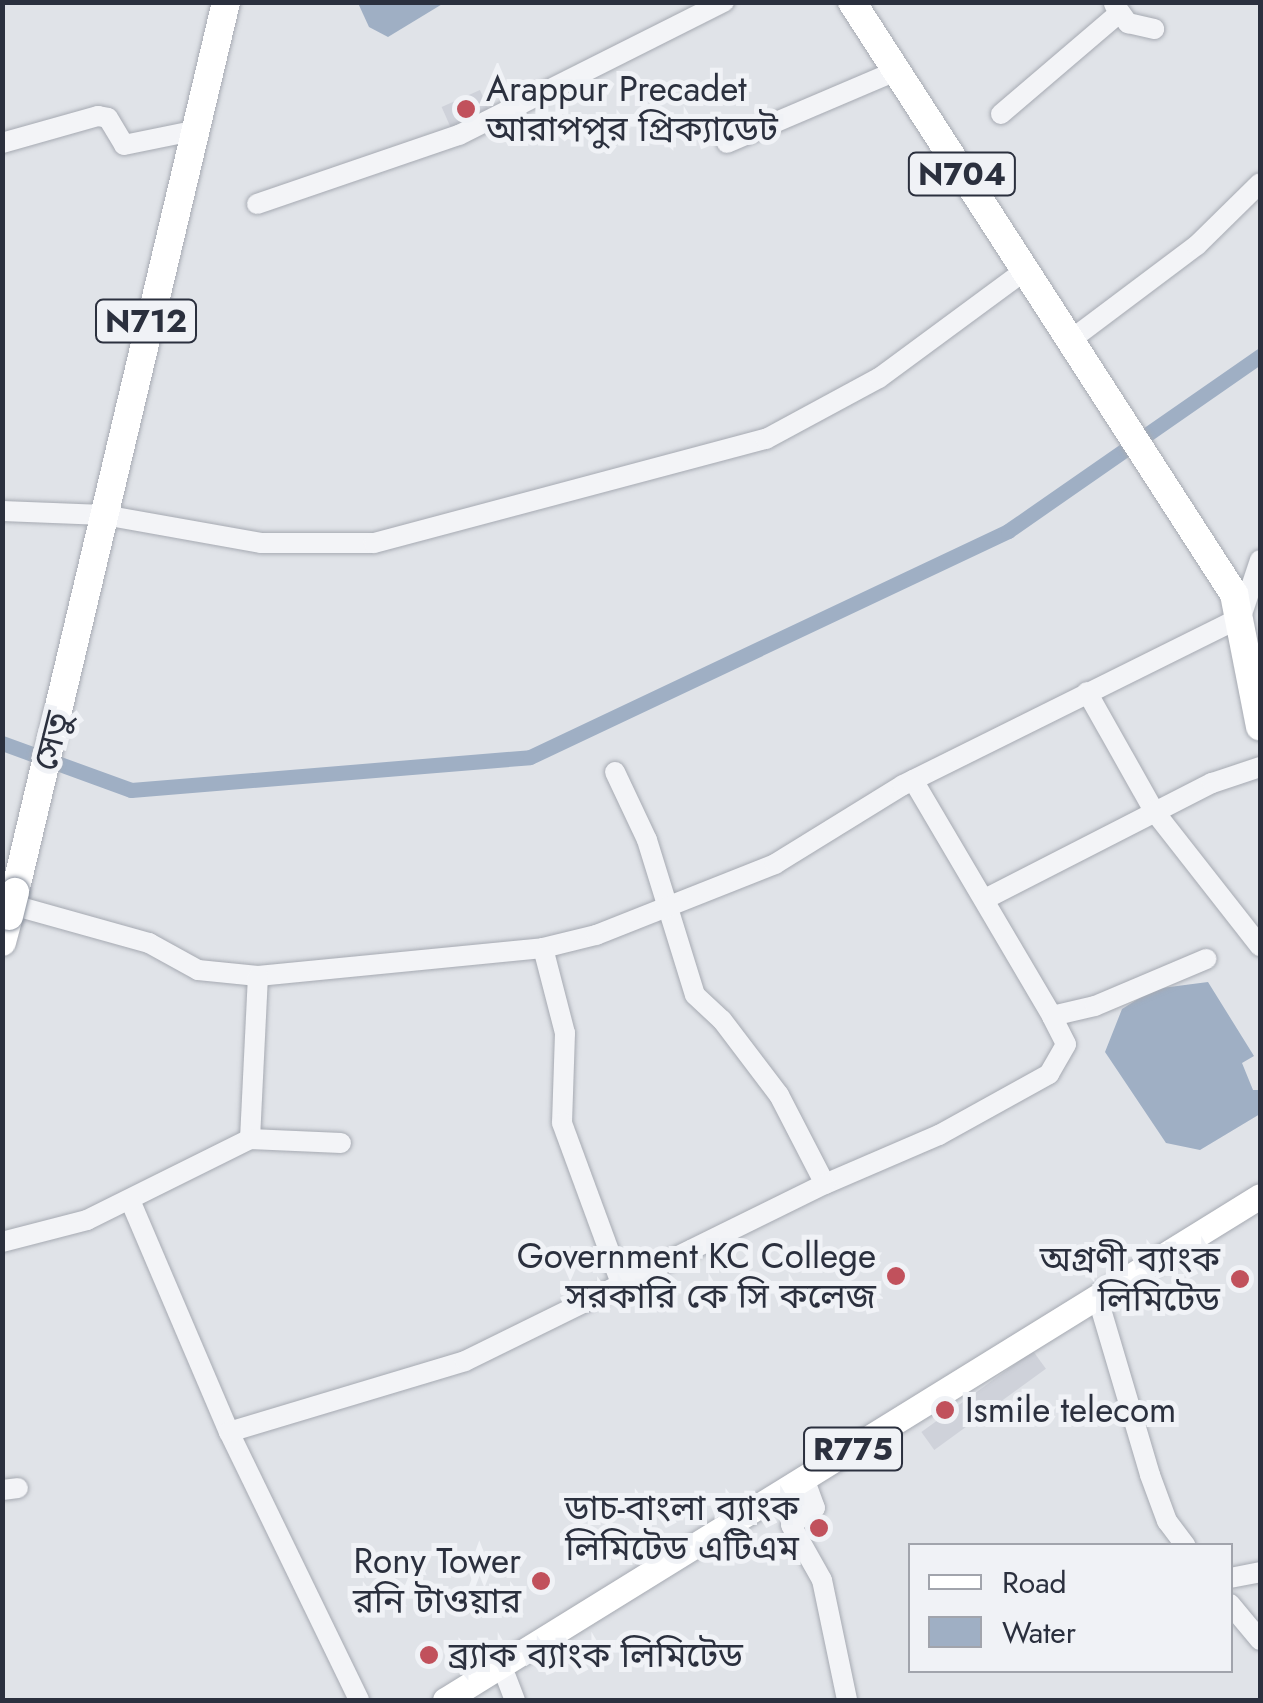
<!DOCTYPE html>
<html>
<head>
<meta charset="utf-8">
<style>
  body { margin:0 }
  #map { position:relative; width:1263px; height:1703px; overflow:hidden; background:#e0e3e8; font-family:Jost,"Noto Sans Bengali",sans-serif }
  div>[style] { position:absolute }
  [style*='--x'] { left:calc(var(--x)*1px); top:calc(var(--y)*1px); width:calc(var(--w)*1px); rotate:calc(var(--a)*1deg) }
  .built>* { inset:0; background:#cfd2da; transform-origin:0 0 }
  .water>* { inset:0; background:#9fafc4 }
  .canal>* { height:15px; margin:-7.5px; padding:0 7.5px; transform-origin:7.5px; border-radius:7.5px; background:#9fafc4 }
  .roads { filter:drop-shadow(0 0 2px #a6aab2) drop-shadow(0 0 2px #a6aab2) }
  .minor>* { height:20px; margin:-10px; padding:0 10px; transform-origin:10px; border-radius:10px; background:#f3f4f7 }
  .major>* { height:25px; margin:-12.5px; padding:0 12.5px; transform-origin:12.5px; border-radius:12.5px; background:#fff }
  .highway>* { height:28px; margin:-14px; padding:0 14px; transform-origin:14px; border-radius:14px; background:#fff }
  .bridges { filter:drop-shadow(0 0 2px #89909d) drop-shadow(0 0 2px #89909d) }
  .highway-bridge>* { height:28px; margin:-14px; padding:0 14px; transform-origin:14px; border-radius:14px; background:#fff }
  .dots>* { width:28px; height:28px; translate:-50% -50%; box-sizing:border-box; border:5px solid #f0f2f6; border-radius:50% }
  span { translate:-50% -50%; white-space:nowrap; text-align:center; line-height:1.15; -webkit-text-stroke:10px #f0f2f6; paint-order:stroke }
  .shield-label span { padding:2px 8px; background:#f0f2f6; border:2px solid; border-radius:8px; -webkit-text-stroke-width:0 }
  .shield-label { font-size:32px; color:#2b303e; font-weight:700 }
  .poi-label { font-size:35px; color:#2b303e }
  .left { translate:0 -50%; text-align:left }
  .right { translate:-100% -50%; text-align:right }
  .street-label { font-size:35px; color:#2b303e }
  .frame { position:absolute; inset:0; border:5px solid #2b303e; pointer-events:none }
  .legend { position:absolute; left:908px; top:1543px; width:325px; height:130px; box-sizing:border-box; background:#f0f2f6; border:2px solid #a1a4ac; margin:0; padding:12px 18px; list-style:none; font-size:30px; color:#2b303e }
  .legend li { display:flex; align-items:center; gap:20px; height:50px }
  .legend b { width:50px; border:2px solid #a1a4ac }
</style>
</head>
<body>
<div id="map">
  <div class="built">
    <div style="left:480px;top:90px;width:24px;height:42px;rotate:66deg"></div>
    <div style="left:1033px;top:1351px;width:22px;height:138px;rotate:54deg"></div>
  </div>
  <div class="water">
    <div style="clip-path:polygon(358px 3px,444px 3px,388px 37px,369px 27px)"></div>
    <div style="clip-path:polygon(1208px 982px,1254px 1056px,1242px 1063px,1253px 1090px,1260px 1090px,1260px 1114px,1200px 1150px,1166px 1143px,1105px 1052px,1122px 1009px,1154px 989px)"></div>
  </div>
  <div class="canal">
    <div style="--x:2;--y:743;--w:137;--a:20"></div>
    <div style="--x:131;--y:790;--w:400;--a:-4.7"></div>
    <div style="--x:530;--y:757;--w:529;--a:-25.3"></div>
    <div style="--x:1008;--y:531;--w:307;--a:-34.8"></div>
  </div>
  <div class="roads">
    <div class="minor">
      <div style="--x:1114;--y:4;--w:24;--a:54"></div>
      <div style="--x:1128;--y:23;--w:27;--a:13"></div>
      <div style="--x:1001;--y:114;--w:154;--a:-40.5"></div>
      <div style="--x:2;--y:143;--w:100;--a:-15.7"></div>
      <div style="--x:98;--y:116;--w:10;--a:11"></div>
      <div style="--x:108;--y:118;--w:31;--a:59"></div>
      <div style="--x:124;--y:145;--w:70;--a:-11.5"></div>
      <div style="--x:727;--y:143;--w:186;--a:-23.1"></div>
      <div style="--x:257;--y:204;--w:213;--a:-18.9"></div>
      <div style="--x:459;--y:135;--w:297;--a:-26.7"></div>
      <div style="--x:1068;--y:342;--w:161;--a:-36.9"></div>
      <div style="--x:1197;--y:245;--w:88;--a:-44.5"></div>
      <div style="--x:2;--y:511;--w:102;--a:2.2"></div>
      <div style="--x:104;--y:515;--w:159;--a:10.1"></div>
      <div style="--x:261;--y:543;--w:113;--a:0"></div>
      <div style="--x:374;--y:543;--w:406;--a:-14.9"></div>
      <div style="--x:766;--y:439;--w:128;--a:-28.4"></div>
      <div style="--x:879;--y:378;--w:179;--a:-36.4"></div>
      <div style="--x:1087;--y:692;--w:137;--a:60.6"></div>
      <div style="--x:1154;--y:811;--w:172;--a:51.9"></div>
      <div style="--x:615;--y:772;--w:75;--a:64.8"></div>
      <div style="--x:647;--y:840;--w:162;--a:72.8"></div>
      <div style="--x:695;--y:995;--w:37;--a:43"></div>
      <div style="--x:722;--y:1020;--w:94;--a:52.8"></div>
      <div style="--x:779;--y:1095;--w:100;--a:62.7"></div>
      <div style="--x:825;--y:1184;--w:124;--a:-23.3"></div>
      <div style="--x:939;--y:1135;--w:126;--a:-29"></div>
      <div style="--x:1049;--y:1074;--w:34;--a:-60"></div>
      <div style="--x:1066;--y:1044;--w:31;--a:-117"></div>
      <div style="--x:913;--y:780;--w:274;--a:59.5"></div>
      <div style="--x:1052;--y:1016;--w:44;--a:-13.1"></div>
      <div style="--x:1095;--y:1006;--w:121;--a:-22.9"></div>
      <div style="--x:987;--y:898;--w:253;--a:-27.1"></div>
      <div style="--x:1212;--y:783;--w:51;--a:-18.4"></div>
      <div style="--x:2;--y:902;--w:153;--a:15.6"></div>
      <div style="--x:149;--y:943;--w:56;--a:28.9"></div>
      <div style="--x:198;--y:970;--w:60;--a:5.7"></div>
      <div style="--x:258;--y:976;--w:286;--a:-5.6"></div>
      <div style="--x:543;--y:948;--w:55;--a:-13.8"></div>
      <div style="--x:596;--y:935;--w:193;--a:-21.6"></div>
      <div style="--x:775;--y:864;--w:150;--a:-31.7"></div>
      <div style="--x:903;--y:785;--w:377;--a:-26.4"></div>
      <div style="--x:1241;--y:617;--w:60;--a:-71.6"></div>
      <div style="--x:543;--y:948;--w:88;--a:75.5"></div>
      <div style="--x:565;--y:1033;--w:90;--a:91.9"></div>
      <div style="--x:562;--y:1123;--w:168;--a:69.8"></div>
      <div style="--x:250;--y:1139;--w:163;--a:-87.2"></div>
      <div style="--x:130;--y:1200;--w:252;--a:66.9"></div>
      <div style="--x:229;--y:1432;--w:298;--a:64.1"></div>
      <div style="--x:2;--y:1242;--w:88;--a:-14.5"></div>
      <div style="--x:87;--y:1220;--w:182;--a:-26.4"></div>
      <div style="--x:250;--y:1139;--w:91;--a:2.5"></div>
      <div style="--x:1100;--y:1306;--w:176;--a:73.5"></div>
      <div style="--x:1150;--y:1475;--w:49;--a:69.7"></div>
      <div style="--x:1167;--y:1521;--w:31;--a:53"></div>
      <div style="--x:229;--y:1432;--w:246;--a:-16.7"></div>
      <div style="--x:465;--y:1361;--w:401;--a:-26.2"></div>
      <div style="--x:808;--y:1489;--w:20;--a:70"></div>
      <div style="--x:815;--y:1508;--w:29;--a:145"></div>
      <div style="--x:791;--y:1525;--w:63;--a:60.6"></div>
      <div style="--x:822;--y:1580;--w:123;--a:78.2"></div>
      <div style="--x:2;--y:1490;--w:16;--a:-7"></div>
      <div style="--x:1230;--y:1578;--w:31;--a:-11"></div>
      <div style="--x:1230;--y:1604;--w:47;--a:50.2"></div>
      <div style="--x:506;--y:1677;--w:25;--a:69"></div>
    </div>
    <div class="major">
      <div style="--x:445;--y:1700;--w:958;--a:-31.73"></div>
    </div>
    <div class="highway">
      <div style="--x:852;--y:2;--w:705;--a:57.17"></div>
      <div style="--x:1234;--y:594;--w:135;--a:78.9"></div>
      <div style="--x:15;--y:892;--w:915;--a:-76.66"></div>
      <div style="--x:2;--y:942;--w:27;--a:-75"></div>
    </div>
  </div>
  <div class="bridges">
    <div class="highway-bridge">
      <div style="--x:9;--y:916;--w:25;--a:-76"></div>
    </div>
  </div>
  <div class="dots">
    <div style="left:466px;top:109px;background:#c1515c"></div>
    <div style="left:896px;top:1276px;background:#c1515c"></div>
    <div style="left:1240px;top:1279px;background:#c1515c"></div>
    <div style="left:945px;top:1410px;background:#c1515c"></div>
    <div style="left:819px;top:1528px;background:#c1515c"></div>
    <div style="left:541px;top:1581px;background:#c1515c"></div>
    <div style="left:429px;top:1655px;background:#c1515c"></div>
  </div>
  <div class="shield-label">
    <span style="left:962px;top:174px">N704</span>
    <span style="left:146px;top:321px">N712</span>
    <span style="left:853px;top:1449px">R775</span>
  </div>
  <div class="poi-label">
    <span class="left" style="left:486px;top:109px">Arappur Precadet<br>আরাপপুর প্রিক্যাডেট</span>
    <span class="right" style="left:876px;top:1276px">Government KC College<br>সরকারি কে সি কলেজ</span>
    <span class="right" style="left:1220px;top:1279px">অগ্রণী ব্যাংক<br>লিমিটেড</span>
    <span class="left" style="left:965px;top:1410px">Ismile telecom</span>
    <span class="right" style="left:799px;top:1528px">ডাচ-বাংলা ব্যাংক<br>লিমিটেড এটিএম</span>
    <span class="right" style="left:521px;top:1581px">Rony Tower<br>রনি টাওয়ার</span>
    <span class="left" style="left:449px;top:1655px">ব্র্যাক ব্যাংক লিমিটেড</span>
  </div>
  <div class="street-label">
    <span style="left:51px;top:741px;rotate:-76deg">সেতু</span>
  </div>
  <div class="frame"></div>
  <ul class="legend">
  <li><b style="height:12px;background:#fff"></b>Road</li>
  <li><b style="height:28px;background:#9fafc4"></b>Water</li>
  </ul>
</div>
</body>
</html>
